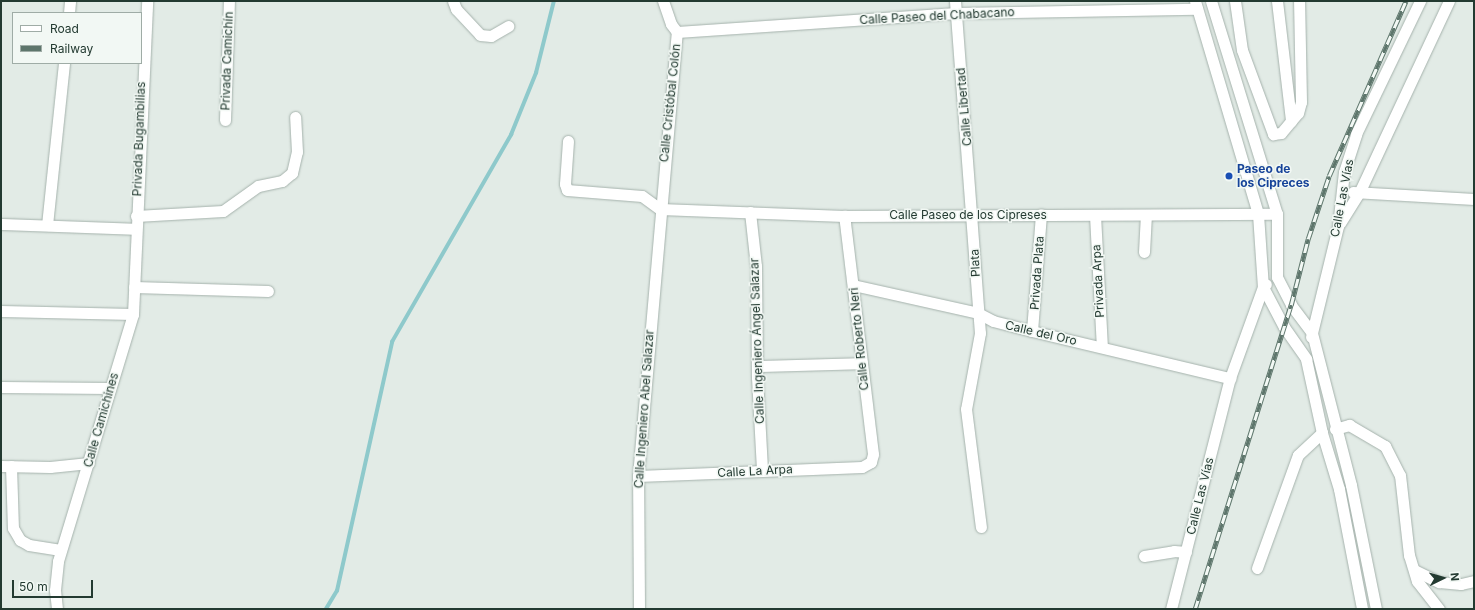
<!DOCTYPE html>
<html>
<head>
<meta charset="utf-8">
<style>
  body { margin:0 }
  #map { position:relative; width:1475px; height:610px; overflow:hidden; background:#e2ebe6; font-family:Inter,sans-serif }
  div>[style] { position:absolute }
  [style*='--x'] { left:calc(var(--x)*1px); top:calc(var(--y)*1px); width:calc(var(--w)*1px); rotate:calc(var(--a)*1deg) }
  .stream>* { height:3.5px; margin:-1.75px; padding:0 1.75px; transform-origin:1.75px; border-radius:1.75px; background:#8ec9cb }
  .roads { filter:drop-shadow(0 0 1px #a5b2ac) drop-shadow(0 0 1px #a5b2ac) }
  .minor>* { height:11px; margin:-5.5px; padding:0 5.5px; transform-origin:5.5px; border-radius:5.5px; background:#fff }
  .rail>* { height:4.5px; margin-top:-2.25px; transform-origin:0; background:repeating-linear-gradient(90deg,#f2f8f4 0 9px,#5e766c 0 18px); box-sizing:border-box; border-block:1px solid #5e766c }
  .dots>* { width:11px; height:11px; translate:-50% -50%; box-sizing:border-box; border:2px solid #f2f8f4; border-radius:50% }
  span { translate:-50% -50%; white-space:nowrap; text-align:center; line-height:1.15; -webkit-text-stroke:3px #f2f8f4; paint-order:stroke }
  .street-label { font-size:12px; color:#233a31 }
  .transit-label { font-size:12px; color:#164399; font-weight:700 }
  .left { translate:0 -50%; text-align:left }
  .frame { position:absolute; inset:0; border:2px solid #233a31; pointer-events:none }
  .legend { position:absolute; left:12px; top:12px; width:130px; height:52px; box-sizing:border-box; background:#f2f8f4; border:1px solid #9faca6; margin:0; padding:5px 7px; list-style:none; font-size:12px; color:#233a31 }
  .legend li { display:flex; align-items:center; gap:8px; height:20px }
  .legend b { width:20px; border:1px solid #9faca6 }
  .north { position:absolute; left:1423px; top:558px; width:40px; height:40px; -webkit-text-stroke:3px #f2f8f4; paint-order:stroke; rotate:85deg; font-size:11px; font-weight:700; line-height:16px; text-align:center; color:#233a31 }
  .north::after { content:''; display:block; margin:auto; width:14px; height:18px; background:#233a31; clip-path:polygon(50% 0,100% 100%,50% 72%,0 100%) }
  .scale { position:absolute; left:12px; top:580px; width:81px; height:18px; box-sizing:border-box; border:2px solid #233a31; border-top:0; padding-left:5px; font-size:12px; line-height:14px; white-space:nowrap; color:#233a31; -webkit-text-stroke:3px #f2f8f4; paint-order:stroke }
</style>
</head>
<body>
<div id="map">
  <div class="stream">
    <div style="--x:326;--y:609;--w:21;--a:-59"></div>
    <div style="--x:337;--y:591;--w:255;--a:-77.5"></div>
    <div style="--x:392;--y:342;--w:239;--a:-60.1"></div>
    <div style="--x:511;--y:135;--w:67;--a:-68"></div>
    <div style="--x:536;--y:73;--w:74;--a:-76"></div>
  </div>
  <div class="roads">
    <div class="minor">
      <div style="--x:453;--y:1;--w:9;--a:69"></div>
      <div style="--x:456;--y:9;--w:35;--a:47"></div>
      <div style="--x:480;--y:35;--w:11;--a:5"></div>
      <div style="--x:491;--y:36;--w:20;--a:-30"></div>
      <div style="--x:955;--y:1;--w:333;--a:85.7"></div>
      <div style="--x:980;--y:333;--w:77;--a:100.4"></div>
      <div style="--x:966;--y:409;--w:119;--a:82.8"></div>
      <div style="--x:1195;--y:1;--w:222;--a:73.5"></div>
      <div style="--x:1258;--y:214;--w:73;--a:86.1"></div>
      <div style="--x:1263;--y:287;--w:45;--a:62.3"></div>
      <div style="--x:1284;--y:327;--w:39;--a:55"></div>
      <div style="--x:1306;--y:359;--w:76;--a:77.8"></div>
      <div style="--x:1322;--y:433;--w:59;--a:73.1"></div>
      <div style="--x:1339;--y:489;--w:122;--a:79.1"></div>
      <div style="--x:1211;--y:1;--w:223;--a:72.8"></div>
      <div style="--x:1277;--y:214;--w:63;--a:90"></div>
      <div style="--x:1277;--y:277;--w:31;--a:63"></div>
      <div style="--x:1291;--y:305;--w:35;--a:53"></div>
      <div style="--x:1312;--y:333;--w:157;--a:75.6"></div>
      <div style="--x:1351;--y:485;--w:126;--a:78.6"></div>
      <div style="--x:1235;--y:1;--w:49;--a:81.9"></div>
      <div style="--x:1242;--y:50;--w:90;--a:69.7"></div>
      <div style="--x:1273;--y:134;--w:8;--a:-7"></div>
      <div style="--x:1281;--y:133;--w:26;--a:-50"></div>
      <div style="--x:1298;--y:113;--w:11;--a:-75"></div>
      <div style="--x:1301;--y:102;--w:101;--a:-91.1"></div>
      <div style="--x:1277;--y:1;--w:121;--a:83.3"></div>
      <div style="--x:69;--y:13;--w:12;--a:-85"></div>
      <div style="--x:677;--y:32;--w:280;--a:-3.9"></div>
      <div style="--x:956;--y:13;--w:241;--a:-1"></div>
      <div style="--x:225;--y:120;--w:119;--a:-88.1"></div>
      <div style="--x:568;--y:141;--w:43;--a:94"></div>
      <div style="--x:565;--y:184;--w:6;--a:72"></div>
      <div style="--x:567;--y:190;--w:75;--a:4.6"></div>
      <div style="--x:642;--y:196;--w:22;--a:36"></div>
      <div style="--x:1353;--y:192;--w:121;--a:3.3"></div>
      <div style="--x:660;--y:209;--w:184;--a:2.2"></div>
      <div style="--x:844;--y:216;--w:433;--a:-0.3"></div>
      <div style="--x:750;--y:212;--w:54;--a:83.7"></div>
      <div style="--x:756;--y:266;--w:111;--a:89.5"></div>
      <div style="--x:757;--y:377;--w:93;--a:86.9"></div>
      <div style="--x:1095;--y:215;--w:132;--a:87"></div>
      <div style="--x:136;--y:216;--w:87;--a:-3.3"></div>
      <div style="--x:223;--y:211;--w:43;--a:-35.5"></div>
      <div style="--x:258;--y:186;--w:25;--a:-12"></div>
      <div style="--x:282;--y:181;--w:13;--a:-39"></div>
      <div style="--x:292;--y:173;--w:22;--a:-77"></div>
      <div style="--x:297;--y:152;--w:35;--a:-93"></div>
      <div style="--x:1340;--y:223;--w:36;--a:-58"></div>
      <div style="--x:1359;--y:193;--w:212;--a:-64.9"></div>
      <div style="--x:1;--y:224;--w:134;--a:2.1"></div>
      <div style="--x:47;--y:225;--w:163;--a:-84"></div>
      <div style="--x:1144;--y:252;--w:37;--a:-87"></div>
      <div style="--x:853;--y:285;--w:128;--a:12.6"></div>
      <div style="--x:978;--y:313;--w:17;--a:28"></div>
      <div style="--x:993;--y:321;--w:40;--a:14.4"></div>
      <div style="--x:1032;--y:331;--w:204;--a:13.4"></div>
      <div style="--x:134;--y:287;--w:134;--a:1.7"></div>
      <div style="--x:1;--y:311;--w:132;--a:1.3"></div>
      <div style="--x:1032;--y:331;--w:117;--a:-85.6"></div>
      <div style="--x:1311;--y:337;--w:114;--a:-76.3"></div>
      <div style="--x:1338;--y:226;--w:54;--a:-83.7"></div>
      <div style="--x:1344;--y:172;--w:40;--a:-72"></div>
      <div style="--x:1356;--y:134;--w:148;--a:-64.3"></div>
      <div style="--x:757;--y:366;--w:105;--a:-1.6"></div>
      <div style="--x:1;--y:387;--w:109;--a:0.5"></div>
      <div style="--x:1335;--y:429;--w:15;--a:-16"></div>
      <div style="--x:1349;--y:425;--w:42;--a:30.3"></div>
      <div style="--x:1385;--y:446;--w:33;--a:63"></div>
      <div style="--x:1400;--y:475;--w:81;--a:83.6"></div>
      <div style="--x:1409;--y:555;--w:27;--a:73"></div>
      <div style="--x:1417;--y:581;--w:36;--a:52"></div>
      <div style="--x:1;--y:466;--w:49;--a:1.2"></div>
      <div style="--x:50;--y:467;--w:39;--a:-6"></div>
      <div style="--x:11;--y:466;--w:62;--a:88.2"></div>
      <div style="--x:13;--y:528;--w:14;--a:60"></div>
      <div style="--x:20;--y:540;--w:10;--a:29"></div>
      <div style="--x:29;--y:545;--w:32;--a:9"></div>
      <div style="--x:638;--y:476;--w:224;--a:-2.3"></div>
      <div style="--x:862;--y:467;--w:10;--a:-29"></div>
      <div style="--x:871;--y:462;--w:8;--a:-76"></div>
      <div style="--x:873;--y:454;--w:240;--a:-96.9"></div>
      <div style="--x:1144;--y:556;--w:30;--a:-9"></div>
      <div style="--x:1174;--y:551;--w:12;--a:5"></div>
      <div style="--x:1257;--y:568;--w:120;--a:-70.1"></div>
      <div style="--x:1298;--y:455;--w:33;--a:-43"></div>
      <div style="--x:1414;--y:570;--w:28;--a:26"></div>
      <div style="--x:1439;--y:582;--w:22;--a:5"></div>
      <div style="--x:1461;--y:584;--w:13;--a:-13"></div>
      <div style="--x:57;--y:609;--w:19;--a:-96"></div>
      <div style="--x:55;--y:590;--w:29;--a:-84"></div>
      <div style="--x:58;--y:561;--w:258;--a:-73.1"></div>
      <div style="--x:133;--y:314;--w:313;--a:-87.4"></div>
      <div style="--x:639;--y:609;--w:133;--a:-90.4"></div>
      <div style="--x:638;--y:476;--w:446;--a:-85"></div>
      <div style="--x:677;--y:32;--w:10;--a:-127"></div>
      <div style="--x:671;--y:24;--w:24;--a:-109"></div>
      <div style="--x:1171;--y:609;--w:238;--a:-75.7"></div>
      <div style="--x:1230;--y:378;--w:97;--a:-70.1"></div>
      <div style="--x:1263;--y:287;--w:4;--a:-45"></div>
    </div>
  </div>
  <div class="rail">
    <div style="--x:1195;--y:609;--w:319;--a:-72.5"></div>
    <div style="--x:1291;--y:305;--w:68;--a:-75.6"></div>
    <div style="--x:1308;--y:239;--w:66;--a:-71.6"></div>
    <div style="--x:1329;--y:176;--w:191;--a:-66.3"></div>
  </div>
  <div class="dots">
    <div style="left:1229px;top:176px;background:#1a4fb4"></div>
  </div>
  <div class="street-label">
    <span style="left:937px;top:16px;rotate:-3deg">Calle Paseo del Chabacano</span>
    <span style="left:227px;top:61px;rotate:-88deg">Privada Camichín</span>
    <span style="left:670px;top:103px;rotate:-84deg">Calle Cristóbal Colón</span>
    <span style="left:964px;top:107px;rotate:-95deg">Calle Libertad</span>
    <span style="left:139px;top:139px;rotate:-88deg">Privada Bugambilias</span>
    <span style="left:1342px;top:198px;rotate:-79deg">Calle Las Vías</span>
    <span style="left:968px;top:215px">Calle Paseo de los Cipreses</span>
    <span style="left:975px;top:263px;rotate:-93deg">Plata</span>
    <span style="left:1037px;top:273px;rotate:-86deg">Privada Plata</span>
    <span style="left:1098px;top:281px;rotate:-93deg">Privada Arpa</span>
    <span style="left:1041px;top:333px;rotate:13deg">Calle del Oro</span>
    <span style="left:859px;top:339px;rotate:-96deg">Calle Roberto Neri</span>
    <span style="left:757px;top:341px;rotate:-92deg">Calle Ingeniero Ángel Salazar</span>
    <span style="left:644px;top:409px;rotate:-86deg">Calle Ingeniero Abel Salazar</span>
    <span style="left:101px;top:420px;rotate:-74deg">Calle Camichines</span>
    <span style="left:755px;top:471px;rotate:-3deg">Calle La Arpa</span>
    <span style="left:1200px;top:496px;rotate:-76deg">Calle Las Vías</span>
  </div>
  <div class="transit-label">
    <span class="left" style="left:1237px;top:176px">Paseo de<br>los Cipreces</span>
  </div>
  <div class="frame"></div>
  <ul class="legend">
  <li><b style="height:5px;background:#fff"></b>Road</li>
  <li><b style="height:5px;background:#5e766c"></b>Railway</li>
  </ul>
  <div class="north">N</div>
  <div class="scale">50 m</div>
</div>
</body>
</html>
